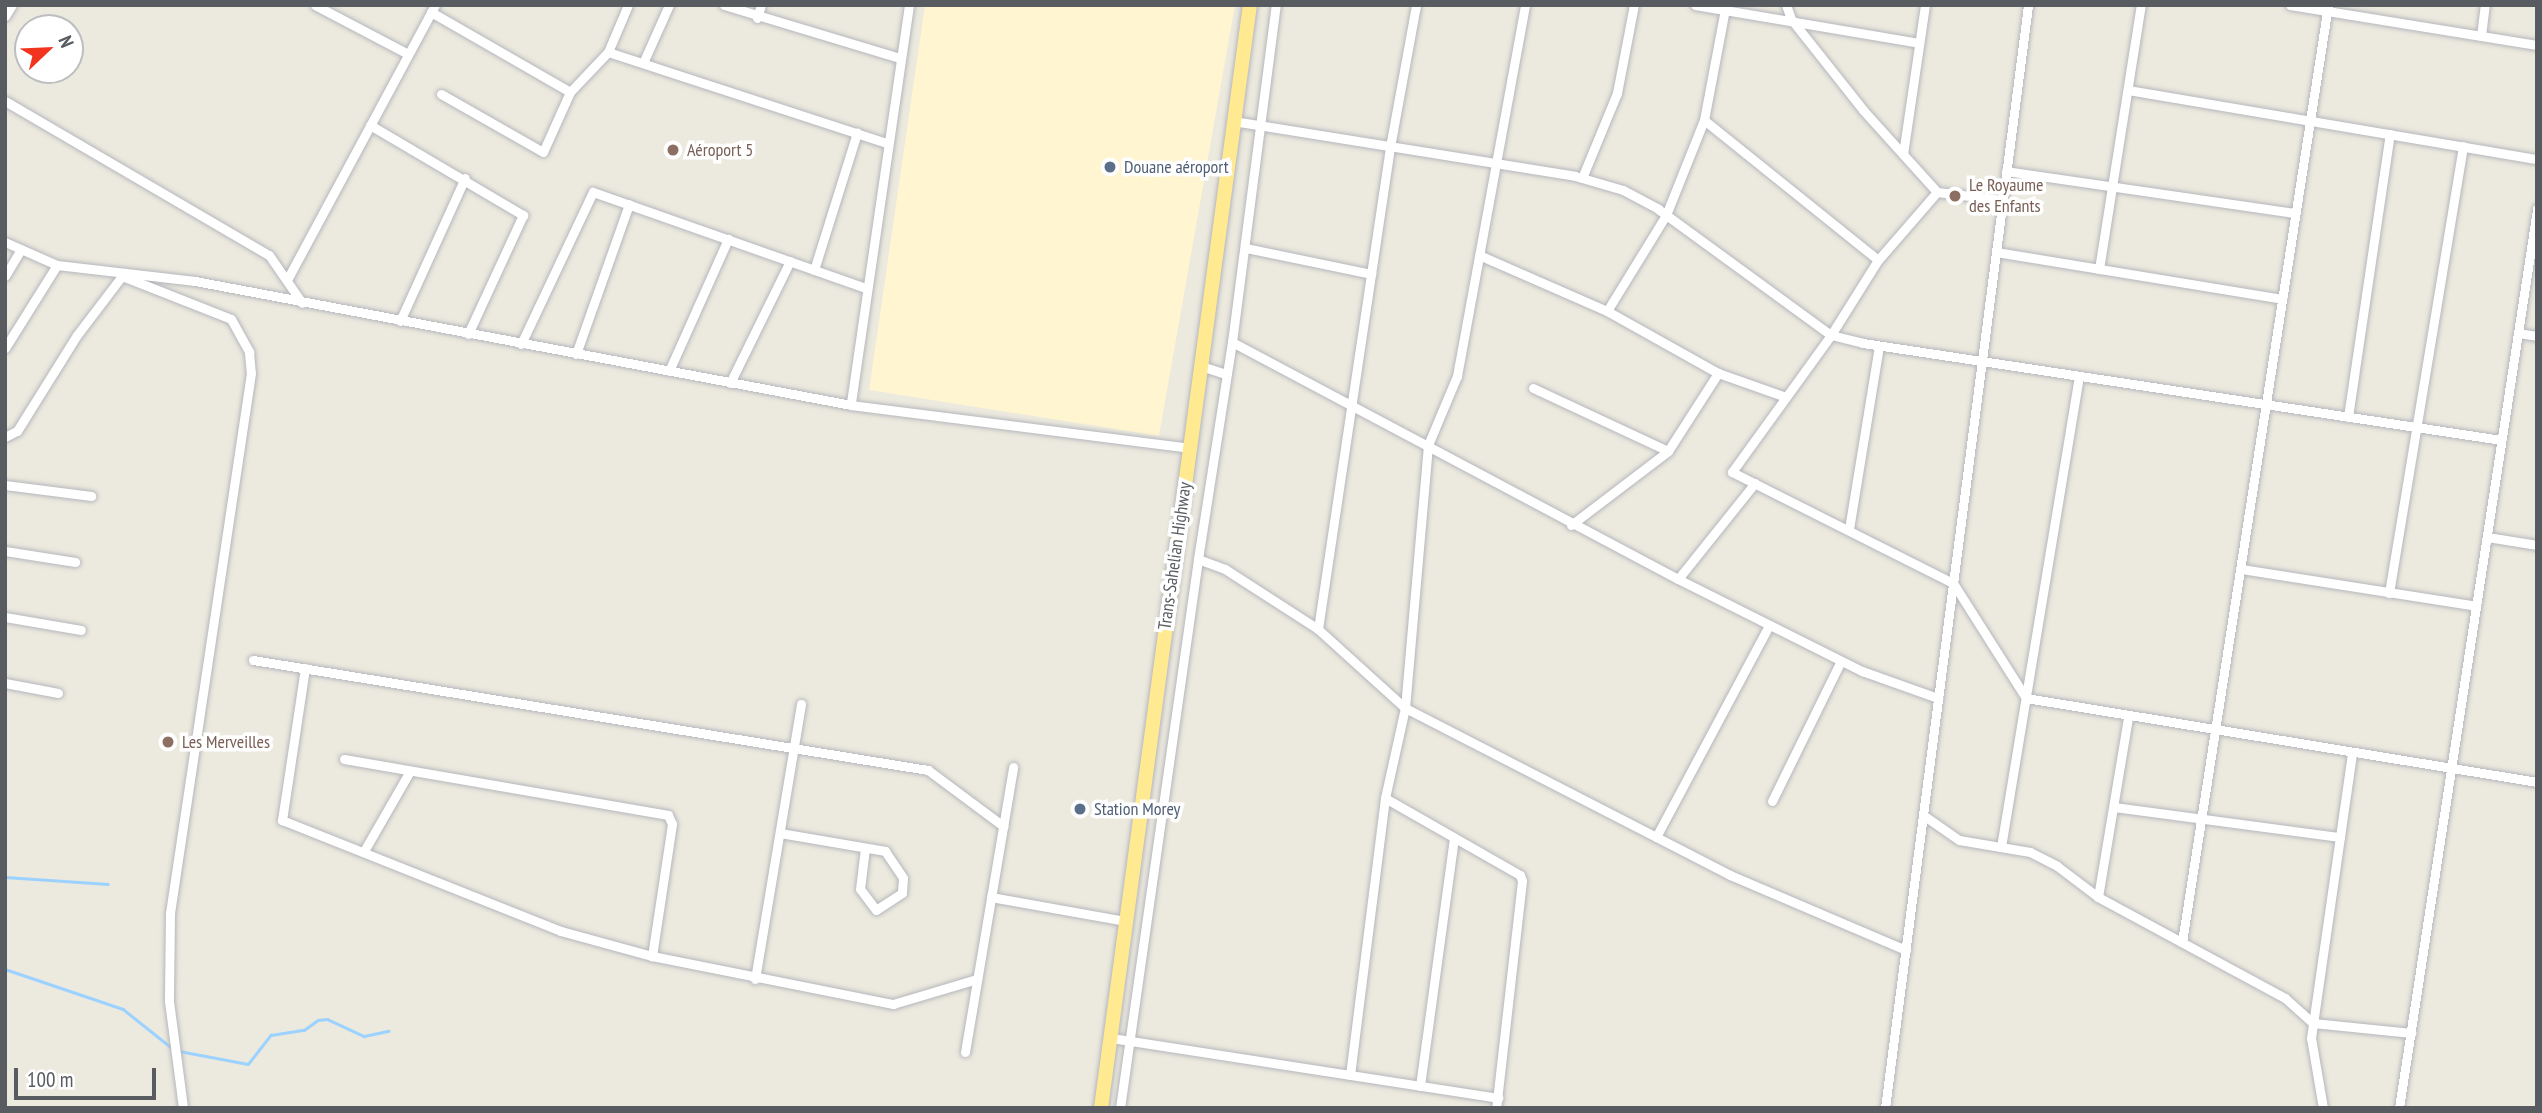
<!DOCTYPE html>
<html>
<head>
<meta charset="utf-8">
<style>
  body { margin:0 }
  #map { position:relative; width:2542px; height:1113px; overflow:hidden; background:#ece9de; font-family:"PT Sans Narrow",sans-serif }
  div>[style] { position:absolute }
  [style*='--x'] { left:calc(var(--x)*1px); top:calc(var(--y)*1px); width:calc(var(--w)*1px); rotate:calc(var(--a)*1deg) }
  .commercial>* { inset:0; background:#fff5d1 }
  .stream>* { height:2.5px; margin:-1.25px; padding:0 1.25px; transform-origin:1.25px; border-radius:1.25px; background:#9cd2ff }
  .roads { filter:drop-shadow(0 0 2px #b5b7bd) drop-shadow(0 0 2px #b5b7bd) }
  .minor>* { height:9px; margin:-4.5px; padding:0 4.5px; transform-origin:4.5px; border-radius:4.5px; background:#fff }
  .trunk>* { height:14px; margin:-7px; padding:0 7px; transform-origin:7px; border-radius:7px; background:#ffea92 }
  .dots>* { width:19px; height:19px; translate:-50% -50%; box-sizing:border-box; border:4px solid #fff; border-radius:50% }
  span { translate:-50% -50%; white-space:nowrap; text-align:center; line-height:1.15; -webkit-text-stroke:7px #fff; paint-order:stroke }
  .education-label { font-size:18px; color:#785e54 }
  .left { translate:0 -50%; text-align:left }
  .service-label { font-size:18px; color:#4e5e75 }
  .street-label { font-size:18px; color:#585c61 }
  .frame { position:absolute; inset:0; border:7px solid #585c61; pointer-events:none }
  .north { position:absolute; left:14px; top:14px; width:70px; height:70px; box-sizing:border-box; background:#fff; border:2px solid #bcbec0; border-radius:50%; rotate:67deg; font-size:19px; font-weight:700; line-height:28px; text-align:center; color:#585c61 }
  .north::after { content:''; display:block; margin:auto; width:24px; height:32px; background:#f2331e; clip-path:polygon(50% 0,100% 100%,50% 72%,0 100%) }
  .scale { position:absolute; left:14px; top:1068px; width:142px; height:32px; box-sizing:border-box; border:4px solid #585c61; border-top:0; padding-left:9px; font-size:21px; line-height:24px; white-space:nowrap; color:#585c61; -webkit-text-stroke:5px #fff; paint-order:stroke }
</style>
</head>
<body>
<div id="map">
  <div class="commercial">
    <div style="clip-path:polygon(925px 5px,1235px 5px,1159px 436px,869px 390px)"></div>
  </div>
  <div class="stream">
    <div style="--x:5;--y:877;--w:103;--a:3.9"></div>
    <div style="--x:5;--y:969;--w:125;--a:18.7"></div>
    <div style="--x:123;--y:1009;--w:63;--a:38.5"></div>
    <div style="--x:179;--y:1051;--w:70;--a:10.7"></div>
    <div style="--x:248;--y:1064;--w:37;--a:-52"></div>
    <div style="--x:271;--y:1035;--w:33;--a:-9"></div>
    <div style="--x:304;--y:1030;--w:17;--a:-36"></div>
    <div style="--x:318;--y:1020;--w:9;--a:-6"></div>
    <div style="--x:327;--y:1019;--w:41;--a:24.7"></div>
    <div style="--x:364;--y:1036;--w:25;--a:-12"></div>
    <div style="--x:21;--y:1108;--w:12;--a:0"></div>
  </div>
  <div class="roads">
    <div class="minor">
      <div style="--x:315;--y:5;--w:105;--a:27.8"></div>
      <div style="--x:628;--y:5;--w:51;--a:113.1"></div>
      <div style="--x:608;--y:52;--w:293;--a:18.1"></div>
      <div style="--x:724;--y:5;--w:184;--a:16.8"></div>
      <div style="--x:909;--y:5;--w:404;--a:98.3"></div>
      <div style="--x:851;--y:405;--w:342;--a:7.2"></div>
      <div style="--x:1695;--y:5;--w:227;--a:9.6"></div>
      <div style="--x:1786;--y:5;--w:15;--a:70"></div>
      <div style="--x:1791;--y:19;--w:116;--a:51.6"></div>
      <div style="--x:1863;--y:110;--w:110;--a:47.9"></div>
      <div style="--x:1937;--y:192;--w:66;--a:6.9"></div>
      <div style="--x:2290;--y:5;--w:250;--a:9.2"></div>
      <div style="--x:431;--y:12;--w:160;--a:29.9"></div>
      <div style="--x:5;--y:16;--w:13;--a:-58"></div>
      <div style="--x:757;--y:18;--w:14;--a:-73"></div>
      <div style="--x:2481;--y:36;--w:31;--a:-83"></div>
      <div style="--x:643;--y:63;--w:64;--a:-65.9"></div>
      <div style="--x:2128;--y:90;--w:415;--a:9.6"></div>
      <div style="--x:441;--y:94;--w:117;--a:29.6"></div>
      <div style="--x:543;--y:152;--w:66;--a:-65.8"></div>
      <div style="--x:570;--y:92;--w:55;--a:-46.5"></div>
      <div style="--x:5;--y:101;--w:306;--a:30.3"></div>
      <div style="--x:269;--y:255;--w:58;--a:55.5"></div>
      <div style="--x:1704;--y:120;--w:223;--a:38.8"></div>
      <div style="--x:1233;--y:121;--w:346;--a:9.1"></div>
      <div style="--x:1575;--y:176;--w:50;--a:16.3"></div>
      <div style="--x:1623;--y:190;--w:40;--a:28"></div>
      <div style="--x:1658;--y:209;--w:214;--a:36.1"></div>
      <div style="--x:1831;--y:335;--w:33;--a:14"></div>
      <div style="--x:1863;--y:343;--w:645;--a:8.64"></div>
      <div style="--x:370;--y:125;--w:178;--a:30.5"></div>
      <div style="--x:523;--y:215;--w:131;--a:114.8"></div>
      <div style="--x:1903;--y:154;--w:151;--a:-81.6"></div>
      <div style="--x:2006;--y:171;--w:292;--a:8.3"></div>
      <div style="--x:1582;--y:178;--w:92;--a:-67.6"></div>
      <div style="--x:1617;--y:93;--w:90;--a:-79.1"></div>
      <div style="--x:1937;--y:192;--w:90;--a:130.9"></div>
      <div style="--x:1878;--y:260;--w:89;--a:122.1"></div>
      <div style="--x:1831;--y:335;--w:169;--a:125.9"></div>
      <div style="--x:1732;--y:472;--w:247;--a:26.7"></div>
      <div style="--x:1953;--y:583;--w:136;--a:57.6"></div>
      <div style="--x:2026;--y:698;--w:518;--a:9.33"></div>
      <div style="--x:5;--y:242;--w:57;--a:23.9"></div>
      <div style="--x:57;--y:265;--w:139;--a:6.6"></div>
      <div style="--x:195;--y:281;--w:668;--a:10.7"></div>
      <div style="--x:1246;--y:248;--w:128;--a:11.7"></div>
      <div style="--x:1996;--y:252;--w:290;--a:9.3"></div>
      <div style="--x:1481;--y:256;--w:137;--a:23.6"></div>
      <div style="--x:1607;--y:311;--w:127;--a:29.2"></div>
      <div style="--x:1718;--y:373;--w:69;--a:19.5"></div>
      <div style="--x:2099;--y:269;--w:267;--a:-81"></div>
      <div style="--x:814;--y:270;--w:144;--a:-72.6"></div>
      <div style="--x:5;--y:276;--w:31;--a:-59"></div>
      <div style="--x:288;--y:278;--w:310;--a:-61.7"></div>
      <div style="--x:1607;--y:311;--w:113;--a:-58.4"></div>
      <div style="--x:1666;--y:215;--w:102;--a:-68.2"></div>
      <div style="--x:1704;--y:120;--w:113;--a:-79.3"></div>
      <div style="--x:400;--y:321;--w:157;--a:-65.6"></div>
      <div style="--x:2518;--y:333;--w:19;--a:9"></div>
      <div style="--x:1232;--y:342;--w:340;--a:-82.6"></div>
      <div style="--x:521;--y:344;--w:168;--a:-64.7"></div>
      <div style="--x:593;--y:192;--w:289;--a:19.4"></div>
      <div style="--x:5;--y:348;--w:98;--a:-57.9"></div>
      <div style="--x:576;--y:354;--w:159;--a:-70.5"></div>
      <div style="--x:1201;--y:366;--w:25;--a:18"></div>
      <div style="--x:669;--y:371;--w:145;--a:-65.9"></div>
      <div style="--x:730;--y:383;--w:136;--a:-63.8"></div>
      <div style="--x:1533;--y:388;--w:149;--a:25"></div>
      <div style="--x:2348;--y:417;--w:286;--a:-81.6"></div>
      <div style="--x:5;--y:437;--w:13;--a:-27"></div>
      <div style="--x:17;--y:431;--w:113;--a:-58"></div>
      <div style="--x:77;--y:335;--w:74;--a:-52.7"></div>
      <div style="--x:122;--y:276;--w:117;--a:21.5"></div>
      <div style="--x:231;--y:319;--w:38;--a:61"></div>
      <div style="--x:249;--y:352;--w:21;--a:85"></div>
      <div style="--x:251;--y:373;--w:546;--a:98.53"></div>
      <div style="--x:170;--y:913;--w:88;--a:90.7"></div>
      <div style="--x:169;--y:1001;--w:108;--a:82.5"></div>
      <div style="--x:5;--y:485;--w:87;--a:7.3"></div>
      <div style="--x:1571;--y:525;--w:122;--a:-37.3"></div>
      <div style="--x:1668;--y:451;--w:93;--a:-57.3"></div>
      <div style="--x:1849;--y:529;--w:185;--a:-80.7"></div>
      <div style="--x:2487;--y:537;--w:51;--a:9.1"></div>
      <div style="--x:5;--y:551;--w:71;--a:8.9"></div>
      <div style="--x:2241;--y:569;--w:238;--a:8.9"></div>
      <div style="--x:1678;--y:579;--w:123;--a:-51.3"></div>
      <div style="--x:2389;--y:593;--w:453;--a:-80.6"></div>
      <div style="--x:5;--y:617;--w:77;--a:9.7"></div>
      <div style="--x:1318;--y:629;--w:487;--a:-81.5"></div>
      <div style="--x:1390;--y:147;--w:144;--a:-79.6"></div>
      <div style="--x:253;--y:660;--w:684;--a:9.26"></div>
      <div style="--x:928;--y:770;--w:94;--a:36.7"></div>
      <div style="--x:305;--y:668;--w:154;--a:98.6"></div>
      <div style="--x:282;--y:820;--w:300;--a:21.7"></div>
      <div style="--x:561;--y:931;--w:94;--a:15.4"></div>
      <div style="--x:652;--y:956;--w:246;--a:11.3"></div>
      <div style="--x:893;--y:1004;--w:88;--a:-16.6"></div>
      <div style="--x:5;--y:683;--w:54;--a:10.7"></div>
      <div style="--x:344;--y:759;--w:329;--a:9.8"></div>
      <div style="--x:668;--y:815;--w:10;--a:66"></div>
      <div style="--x:672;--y:824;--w:134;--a:98.6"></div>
      <div style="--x:1385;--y:798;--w:155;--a:29.7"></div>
      <div style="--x:1520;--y:875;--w:6;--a:72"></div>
      <div style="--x:1522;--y:881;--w:228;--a:96.5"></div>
      <div style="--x:1772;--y:801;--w:156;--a:-63.8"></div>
      <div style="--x:2114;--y:807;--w:228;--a:7.6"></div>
      <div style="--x:1923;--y:815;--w:44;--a:34.8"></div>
      <div style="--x:1959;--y:840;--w:72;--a:9.6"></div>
      <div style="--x:2030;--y:852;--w:30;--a:27"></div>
      <div style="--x:2057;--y:866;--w:51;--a:37.1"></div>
      <div style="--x:2098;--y:897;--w:213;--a:28.4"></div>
      <div style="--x:2285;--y:998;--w:38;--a:42"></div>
      <div style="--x:2313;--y:1023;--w:99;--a:5.8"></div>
      <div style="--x:780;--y:833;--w:107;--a:9.7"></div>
      <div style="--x:885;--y:851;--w:32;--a:56"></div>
      <div style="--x:903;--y:878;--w:15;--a:94"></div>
      <div style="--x:902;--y:893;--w:31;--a:147"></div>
      <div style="--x:876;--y:910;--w:26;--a:-127"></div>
      <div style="--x:860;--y:889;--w:41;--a:-83"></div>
      <div style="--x:1656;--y:837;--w:240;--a:-61.9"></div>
      <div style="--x:2001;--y:847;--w:476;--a:-80.6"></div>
      <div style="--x:364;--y:851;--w:92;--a:-60.1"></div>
      <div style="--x:991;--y:897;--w:137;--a:10.1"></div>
      <div style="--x:2098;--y:897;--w:182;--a:-80.5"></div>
      <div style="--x:2182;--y:942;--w:948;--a:-81.14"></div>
      <div style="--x:1906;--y:950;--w:191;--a:-156.9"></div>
      <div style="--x:1730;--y:875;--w:365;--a:-152.8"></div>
      <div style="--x:1405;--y:708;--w:118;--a:-137.8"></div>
      <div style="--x:1318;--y:629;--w:111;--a:-147.2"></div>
      <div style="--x:1225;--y:569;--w:29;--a:-160"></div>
      <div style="--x:1198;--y:559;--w:220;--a:-81.1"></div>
      <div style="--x:1232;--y:342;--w:505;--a:27.99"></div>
      <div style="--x:1678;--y:579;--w:206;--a:26.6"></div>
      <div style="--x:1862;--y:671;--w:81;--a:19.6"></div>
      <div style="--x:755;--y:979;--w:279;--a:-80.5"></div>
      <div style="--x:1111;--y:1038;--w:392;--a:8.8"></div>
      <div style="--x:965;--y:1052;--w:289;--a:-80.4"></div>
      <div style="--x:1350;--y:1075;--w:279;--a:-82.8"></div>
      <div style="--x:1385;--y:798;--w:92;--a:-77.5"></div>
      <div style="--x:1405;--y:708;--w:264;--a:-85"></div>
      <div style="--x:1428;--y:445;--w:75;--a:-67.2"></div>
      <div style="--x:1457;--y:376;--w:377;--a:-79.6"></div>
      <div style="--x:1420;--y:1086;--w:250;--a:-82.2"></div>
      <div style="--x:1120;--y:1108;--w:555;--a:-81.91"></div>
      <div style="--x:1885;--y:1108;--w:1112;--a:-82.61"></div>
      <div style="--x:2323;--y:1108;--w:71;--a:-99.7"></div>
      <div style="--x:2311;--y:1038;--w:288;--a:-81.8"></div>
      <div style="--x:2399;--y:1108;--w:910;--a:-81.27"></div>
    </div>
    <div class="trunk">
      <div style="--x:1101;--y:1108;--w:1113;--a:-82.31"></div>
    </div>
  </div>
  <div class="dots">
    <div style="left:673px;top:150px;background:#8d6e63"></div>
    <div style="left:1110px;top:167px;background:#5c6f8a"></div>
    <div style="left:1955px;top:196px;background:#8d6e63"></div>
    <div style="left:168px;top:742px;background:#8d6e63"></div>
    <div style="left:1080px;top:809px;background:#5c6f8a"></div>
  </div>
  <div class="education-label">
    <span class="left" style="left:687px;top:150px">Aéroport 5</span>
    <span class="left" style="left:1969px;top:196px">Le Royaume<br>des Enfants</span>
    <span class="left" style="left:182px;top:742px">Les Merveilles</span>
  </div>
  <div class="service-label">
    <span class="left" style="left:1124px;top:167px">Douane aéroport</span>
    <span class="left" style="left:1094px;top:809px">Station Morey</span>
  </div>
  <div class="street-label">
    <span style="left:1175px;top:556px;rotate:-82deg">Trans-Sahelian Highway</span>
  </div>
  <div class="frame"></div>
  <div class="north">N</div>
  <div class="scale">100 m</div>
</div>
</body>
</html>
